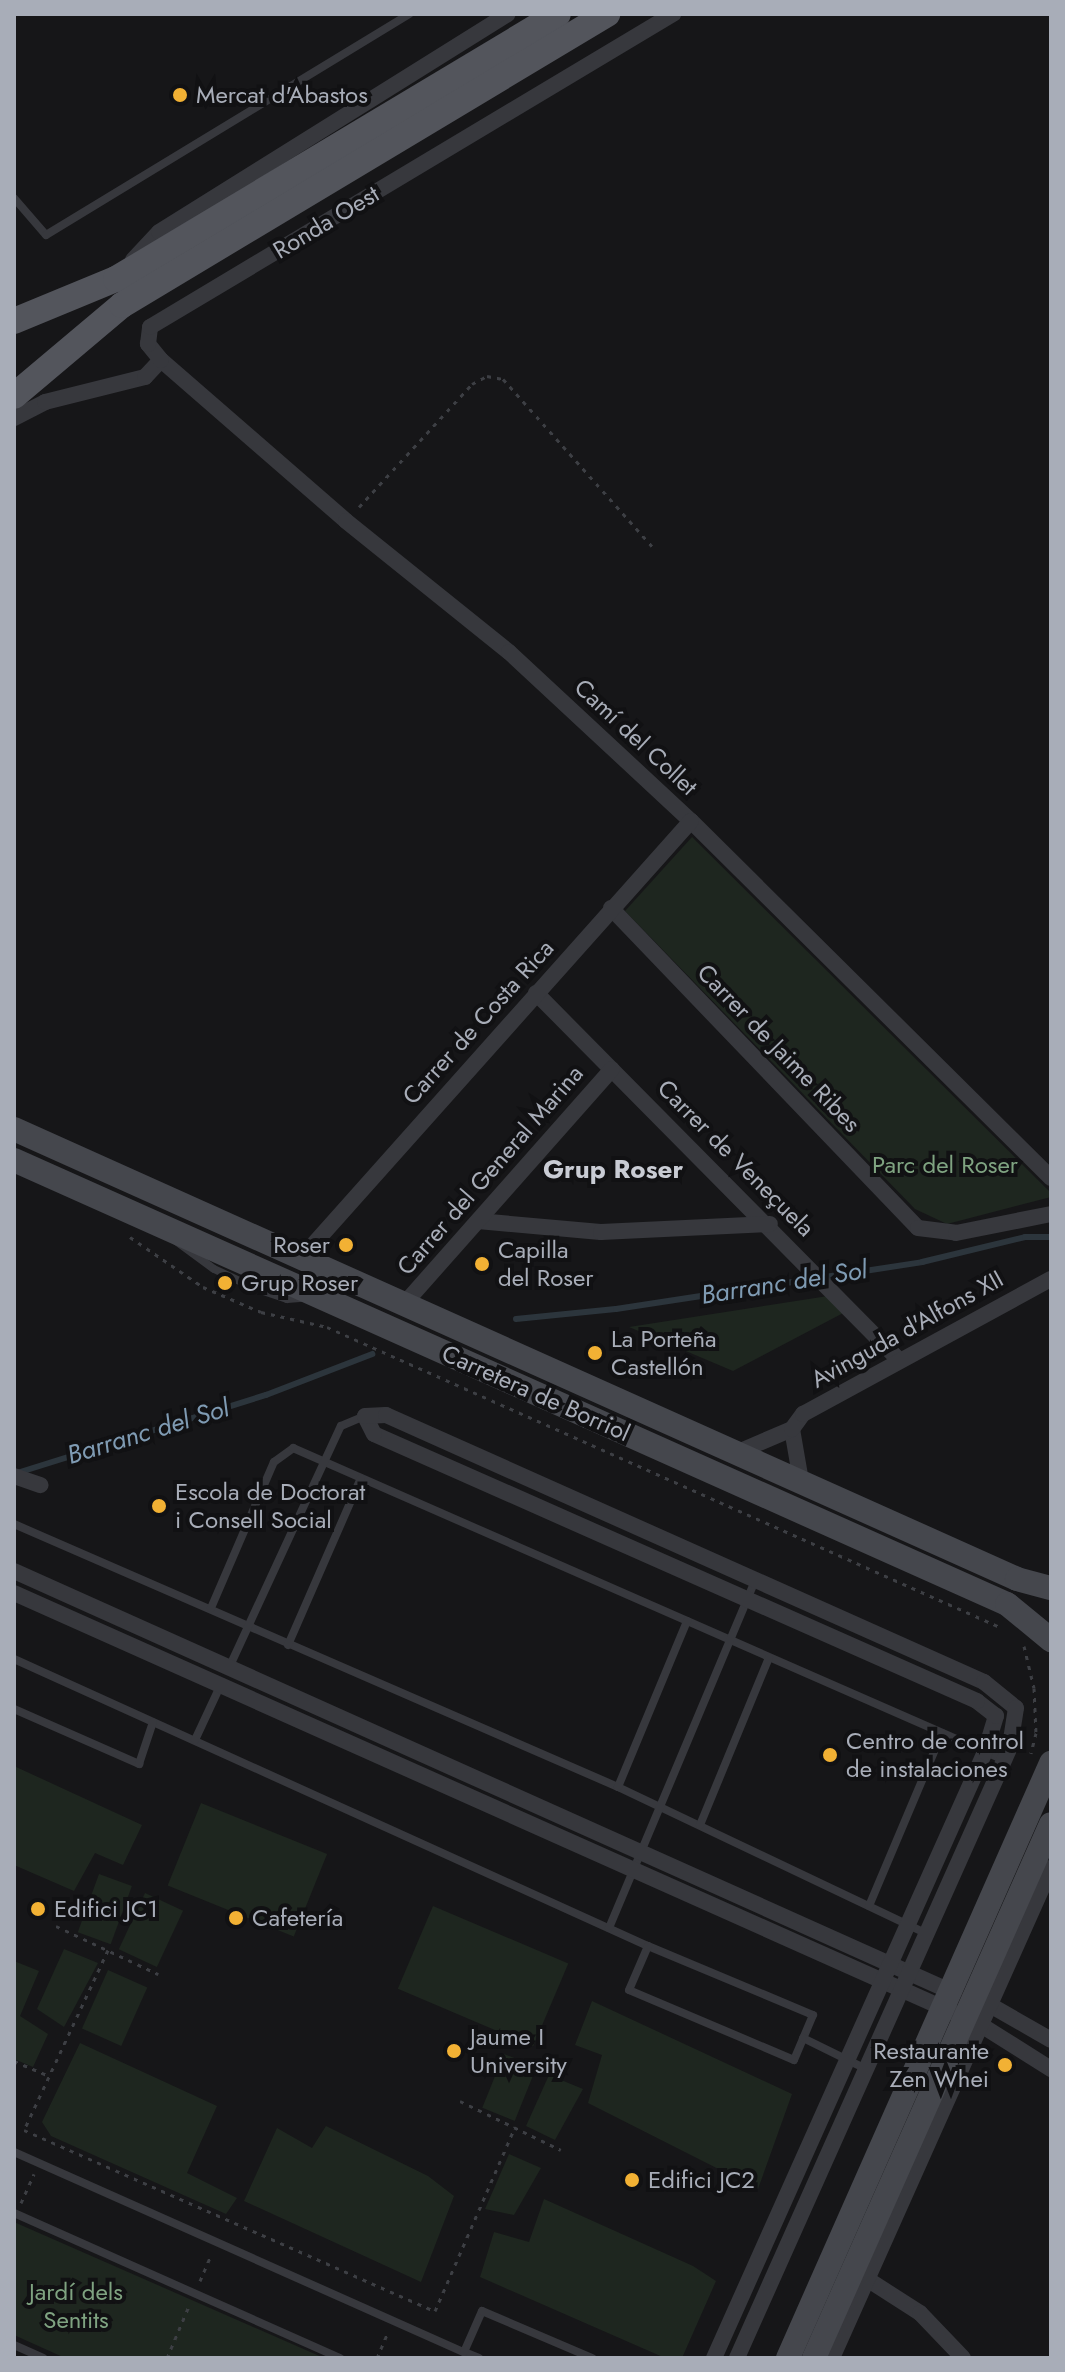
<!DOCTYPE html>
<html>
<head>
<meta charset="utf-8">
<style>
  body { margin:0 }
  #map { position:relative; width:1065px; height:2372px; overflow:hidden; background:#161618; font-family:Jost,sans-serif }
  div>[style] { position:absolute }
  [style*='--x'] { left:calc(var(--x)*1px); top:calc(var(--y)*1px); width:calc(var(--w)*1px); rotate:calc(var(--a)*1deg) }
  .green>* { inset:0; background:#1e261f; transform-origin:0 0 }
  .stream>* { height:6px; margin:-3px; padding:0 3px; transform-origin:3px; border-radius:3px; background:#2c353c }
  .path>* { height:3px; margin-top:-1.5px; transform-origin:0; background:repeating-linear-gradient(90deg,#3d3f44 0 4px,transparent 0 10px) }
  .lane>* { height:8px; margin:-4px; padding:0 4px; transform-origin:4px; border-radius:4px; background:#37383d }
  .street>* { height:16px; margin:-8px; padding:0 8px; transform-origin:8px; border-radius:8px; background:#37383d }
  .secondary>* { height:24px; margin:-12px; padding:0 12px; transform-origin:12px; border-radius:12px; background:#45474d }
  .primary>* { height:26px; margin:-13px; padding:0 13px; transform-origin:13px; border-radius:13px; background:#53555c }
  .dots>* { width:22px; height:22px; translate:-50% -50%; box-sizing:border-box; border:4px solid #111113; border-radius:50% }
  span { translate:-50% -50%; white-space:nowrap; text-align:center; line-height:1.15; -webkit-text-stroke:8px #111113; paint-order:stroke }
  .poi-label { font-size:24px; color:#a8adb8 }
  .left { translate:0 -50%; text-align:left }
  .right { translate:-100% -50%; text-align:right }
  .street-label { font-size:24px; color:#a8adb8 }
  .park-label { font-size:24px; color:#7fa381 }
  .neighbourhood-label { font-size:26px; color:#c9ccd4; font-weight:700 }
  .water-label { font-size:26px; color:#7f9bb3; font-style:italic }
  .frame { position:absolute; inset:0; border:16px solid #a8adb8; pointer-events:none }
</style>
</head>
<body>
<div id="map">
  <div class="green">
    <div style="clip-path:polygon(692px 837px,1051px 1193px,1051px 1197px,947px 1224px,915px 1209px,625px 911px)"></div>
    <div style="clip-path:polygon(828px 1296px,847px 1311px,733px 1371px,629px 1327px)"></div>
    <div style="clip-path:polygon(14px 1766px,142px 1825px,123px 1865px,95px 1853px,74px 1891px,14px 1865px)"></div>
    <div style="left:201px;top:1803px;width:136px;height:89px;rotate:22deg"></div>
    <div style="left:99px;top:1874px;width:35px;height:62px;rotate:20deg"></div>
    <div style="left:145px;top:1893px;width:42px;height:62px;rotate:25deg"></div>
    <div style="left:433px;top:1906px;width:147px;height:90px;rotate:23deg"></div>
    <div style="clip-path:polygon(64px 1949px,98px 1963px,64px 2027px,37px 2009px)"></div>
    <div style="clip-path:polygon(14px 1961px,39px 1971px,20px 2016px,48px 2034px,33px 2067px,14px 2059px)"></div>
    <div style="left:108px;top:1970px;width:43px;height:64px;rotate:24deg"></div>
    <div style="clip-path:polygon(592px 2001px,792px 2094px,758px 2189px,588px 2103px,602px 2055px,575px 2045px)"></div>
    <div style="clip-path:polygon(80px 2043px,217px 2106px,187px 2173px,237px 2198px,226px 2214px,51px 2136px,42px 2122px)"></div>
    <div style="left:504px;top:2054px;width:35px;height:58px;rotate:22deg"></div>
    <div style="clip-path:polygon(549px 2075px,583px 2089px,555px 2140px,526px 2126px)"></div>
    <div style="clip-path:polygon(326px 2126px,428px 2176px,454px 2196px,421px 2282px,244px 2201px,277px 2128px,312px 2148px)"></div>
    <div style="clip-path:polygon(509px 2154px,541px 2168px,514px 2215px,485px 2209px)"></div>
    <div style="clip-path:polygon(544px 2199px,693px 2266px,716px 2281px,682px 2358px,665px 2358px,480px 2277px,494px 2232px,529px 2242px)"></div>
    <div style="clip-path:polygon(14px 2222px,324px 2358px,65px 2358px,14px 2335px)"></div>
  </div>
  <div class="stream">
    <div style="--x:516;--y:1319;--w:100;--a:-5.7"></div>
    <div style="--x:616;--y:1309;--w:310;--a:-8.7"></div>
    <div style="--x:922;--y:1262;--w:106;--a:-13.6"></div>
    <div style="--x:1025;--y:1237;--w:26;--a:0"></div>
    <div style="--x:17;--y:1473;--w:261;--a:-17.4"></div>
    <div style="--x:266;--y:1395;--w:114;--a:-21.1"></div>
  </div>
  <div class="path">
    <div style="--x:359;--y:507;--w:167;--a:-47.4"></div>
    <div style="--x:472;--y:384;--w:17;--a:-28"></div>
    <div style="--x:487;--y:376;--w:16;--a:11"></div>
    <div style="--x:503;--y:379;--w:224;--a:48.3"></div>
    <div style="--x:130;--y:1237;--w:88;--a:34.4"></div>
    <div style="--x:203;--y:1287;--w:63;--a:23.3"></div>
    <div style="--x:261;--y:1312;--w:68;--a:12.8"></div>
    <div style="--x:327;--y:1327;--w:737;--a:24.03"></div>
    <div style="--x:1024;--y:1646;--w:43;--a:76.6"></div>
    <div style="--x:1034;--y:1688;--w:45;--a:87.5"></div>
    <div style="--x:1036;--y:1733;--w:21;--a:104"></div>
    <div style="--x:56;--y:1926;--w:113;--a:25.2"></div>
    <div style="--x:108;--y:1950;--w:199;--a:115"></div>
    <div style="--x:24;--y:2130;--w:449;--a:23.8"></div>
    <div style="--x:435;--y:2311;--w:201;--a:-66.5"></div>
    <div style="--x:14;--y:2061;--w:38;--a:23"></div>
    <div style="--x:460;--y:2101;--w:112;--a:25.9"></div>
    <div style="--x:21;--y:2203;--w:32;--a:-66"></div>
    <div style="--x:200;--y:2281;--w:28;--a:-67"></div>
    <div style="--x:167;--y:2358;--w:56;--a:-67.1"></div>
    <div style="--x:377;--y:2358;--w:28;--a:-67"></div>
  </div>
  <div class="lane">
    <div style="--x:14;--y:198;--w:49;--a:49.1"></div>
    <div style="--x:46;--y:235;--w:425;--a:-31.3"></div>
    <div style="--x:176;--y:1241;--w:47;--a:36.4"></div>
    <div style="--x:214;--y:1269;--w:42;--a:25.3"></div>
    <div style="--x:252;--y:1287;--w:37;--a:19"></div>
    <div style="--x:287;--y:1299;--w:16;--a:-4"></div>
    <div style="--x:14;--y:1524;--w:659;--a:23.53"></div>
    <div style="--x:618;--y:1787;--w:341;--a:25.4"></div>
    <div style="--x:211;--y:1608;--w:159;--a:-66.7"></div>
    <div style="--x:274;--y:1462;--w:24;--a:-36"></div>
    <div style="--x:293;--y:1448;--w:776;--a:23.69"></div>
    <div style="--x:288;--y:1645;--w:182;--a:-66.4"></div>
    <div style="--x:14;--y:1659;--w:696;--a:24.36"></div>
    <div style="--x:228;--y:1670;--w:269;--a:-65.2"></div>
    <div style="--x:341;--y:1426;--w:26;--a:-23"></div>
    <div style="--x:14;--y:1709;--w:137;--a:23.7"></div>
    <div style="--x:139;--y:1764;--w:44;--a:-71.6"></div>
    <div style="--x:195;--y:1740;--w:64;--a:-65"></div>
    <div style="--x:618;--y:1787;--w:180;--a:-67.4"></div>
    <div style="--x:700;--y:1825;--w:181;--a:-67.6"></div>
    <div style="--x:869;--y:1906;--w:188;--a:-67.1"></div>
    <div style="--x:609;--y:1928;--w:377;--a:-67.2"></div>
    <div style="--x:648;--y:1946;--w:179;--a:22.7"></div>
    <div style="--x:813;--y:2015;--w:49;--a:112.9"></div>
    <div style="--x:794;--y:2060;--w:179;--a:-157"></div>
    <div style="--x:629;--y:1990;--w:48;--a:-66.6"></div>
    <div style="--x:803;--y:2038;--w:70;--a:26.2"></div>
    <div style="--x:14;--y:2152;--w:492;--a:24"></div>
    <div style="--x:14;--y:2213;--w:357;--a:24"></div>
    <div style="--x:14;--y:2345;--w:32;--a:24"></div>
    <div style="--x:479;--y:2358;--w:16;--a:-158"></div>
    <div style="--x:464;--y:2352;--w:45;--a:-66.3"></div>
    <div style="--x:482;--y:2311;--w:120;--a:23.1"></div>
  </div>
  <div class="street">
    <div style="--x:133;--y:260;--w:38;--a:-47"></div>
    <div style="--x:159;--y:232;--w:411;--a:-32"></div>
    <div style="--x:161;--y:360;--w:245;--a:41"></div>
    <div style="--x:346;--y:521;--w:209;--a:38.8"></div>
    <div style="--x:509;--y:652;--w:248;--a:42.9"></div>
    <div style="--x:691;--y:821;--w:507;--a:44.76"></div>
    <div style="--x:14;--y:418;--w:35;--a:-27"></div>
    <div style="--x:45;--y:402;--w:103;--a:-14"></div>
    <div style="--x:145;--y:377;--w:23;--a:-47"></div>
    <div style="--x:161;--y:360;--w:21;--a:-129"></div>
    <div style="--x:148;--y:344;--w:17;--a:-83"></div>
    <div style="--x:150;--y:327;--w:610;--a:-30.9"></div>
    <div style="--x:611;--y:908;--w:443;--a:46.2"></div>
    <div style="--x:918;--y:1228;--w:38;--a:7"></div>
    <div style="--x:956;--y:1233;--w:97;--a:-11.3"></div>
    <div style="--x:536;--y:993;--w:516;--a:45.31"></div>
    <div style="--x:478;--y:1221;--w:123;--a:5.1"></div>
    <div style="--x:601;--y:1232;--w:169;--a:-2.7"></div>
    <div style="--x:303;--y:1256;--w:583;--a:-48.27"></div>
    <div style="--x:405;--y:1303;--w:312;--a:-48.5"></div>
    <div style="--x:792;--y:1429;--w:53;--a:80.2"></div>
    <div style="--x:738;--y:1452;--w:59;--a:-23.1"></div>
    <div style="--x:792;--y:1429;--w:19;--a:-54"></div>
    <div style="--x:803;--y:1414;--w:282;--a:-28.6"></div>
    <div style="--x:14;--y:1476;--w:28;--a:19"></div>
    <div style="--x:14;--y:1571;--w:1026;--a:24.17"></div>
    <div style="--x:14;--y:1593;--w:1059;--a:24.07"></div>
    <div style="--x:981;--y:2025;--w:83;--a:32.2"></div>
    <div style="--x:983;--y:2001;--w:78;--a:29.8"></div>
    <div style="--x:867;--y:2279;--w:63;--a:32.7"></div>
    <div style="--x:920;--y:2313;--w:62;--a:46.3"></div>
    <div style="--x:714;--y:2358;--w:664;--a:-65.91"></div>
    <div style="--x:985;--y:1752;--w:38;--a:-73"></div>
    <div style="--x:996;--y:1716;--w:24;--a:-142"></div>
    <div style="--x:977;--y:1701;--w:659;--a:-156.12"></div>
    <div style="--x:374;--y:1434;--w:20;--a:-117"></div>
    <div style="--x:365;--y:1416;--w:21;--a:-3"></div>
    <div style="--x:386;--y:1415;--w:655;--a:24.06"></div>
    <div style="--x:984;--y:1682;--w:41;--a:39.1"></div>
    <div style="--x:1016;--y:1708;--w:39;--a:99"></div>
    <div style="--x:1010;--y:1747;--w:669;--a:114.08"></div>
    <div style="--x:832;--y:2358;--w:537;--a:-65.92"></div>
  </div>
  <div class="secondary">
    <div style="--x:14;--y:1129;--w:1099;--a:24.16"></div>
    <div style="--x:1017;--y:1579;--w:35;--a:15"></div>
    <div style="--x:14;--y:1160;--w:1088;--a:24.09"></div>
    <div style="--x:1007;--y:1604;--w:57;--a:39.3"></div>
    <div style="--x:788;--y:2358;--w:651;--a:-66.15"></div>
    <div style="--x:814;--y:2358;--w:584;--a:-66.07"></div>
  </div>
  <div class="primary">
    <div style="--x:14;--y:321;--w:110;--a:-22.4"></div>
    <div style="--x:116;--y:279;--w:515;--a:-30.94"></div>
    <div style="--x:14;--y:396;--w:141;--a:-40.1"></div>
    <div style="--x:122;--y:305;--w:566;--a:-30.96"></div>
  </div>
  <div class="dots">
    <div style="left:180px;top:95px;background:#f2b134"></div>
    <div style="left:346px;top:1245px;background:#f2b134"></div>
    <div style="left:482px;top:1264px;background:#f2b134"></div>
    <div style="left:225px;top:1283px;background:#f2b134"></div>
    <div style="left:595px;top:1353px;background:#f2b134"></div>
    <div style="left:159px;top:1506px;background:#f2b134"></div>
    <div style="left:830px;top:1755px;background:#f2b134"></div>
    <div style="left:38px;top:1909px;background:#f2b134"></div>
    <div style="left:236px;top:1918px;background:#f2b134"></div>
    <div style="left:454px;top:2051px;background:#f2b134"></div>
    <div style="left:1005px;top:2065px;background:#f2b134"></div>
    <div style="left:632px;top:2180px;background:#f2b134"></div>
  </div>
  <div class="poi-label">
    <span class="left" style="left:196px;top:95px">Mercat d'Abastos</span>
    <span class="right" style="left:330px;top:1245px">Roser</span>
    <span class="left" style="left:498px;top:1264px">Capilla<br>del Roser</span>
    <span class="left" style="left:241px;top:1283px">Grup Roser</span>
    <span class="left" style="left:611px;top:1353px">La Porteña<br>Castellón</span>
    <span class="left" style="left:175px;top:1506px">Escola de Doctorat<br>i Consell Social</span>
    <span class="left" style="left:846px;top:1755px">Centro de control<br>de instalaciones</span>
    <span class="left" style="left:54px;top:1909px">Edifici JC1</span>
    <span class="left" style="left:252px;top:1918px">Cafetería</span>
    <span class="left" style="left:470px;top:2051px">Jaume I<br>University</span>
    <span class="right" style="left:989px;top:2065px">Restaurante<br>Zen Whei</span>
    <span class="left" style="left:648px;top:2180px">Edifici JC2</span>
  </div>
  <div class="street-label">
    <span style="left:326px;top:222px;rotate:-31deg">Ronda Oest</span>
    <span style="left:636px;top:737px;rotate:43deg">Camí del Collet</span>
    <span style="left:478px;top:1022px;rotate:-48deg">Carrer de Costa Rica</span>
    <span style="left:779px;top:1048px;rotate:46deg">Carrer de Jaime Ribes</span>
    <span style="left:736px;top:1158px;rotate:45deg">Carrer de Veneçuela</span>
    <span style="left:490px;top:1170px;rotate:-49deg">Carrer del General Marina</span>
    <span style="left:907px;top:1329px;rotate:-29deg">Avinguda d'Alfons XII</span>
    <span style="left:536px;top:1393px;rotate:24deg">Carretera de Borriol</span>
  </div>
  <div class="park-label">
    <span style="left:945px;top:1165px">Parc del Roser</span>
    <span style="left:76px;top:2306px">Jardí dels<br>Sentits</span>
  </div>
  <div class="neighbourhood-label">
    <span style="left:613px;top:1170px">Grup Roser</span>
  </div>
  <div class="water-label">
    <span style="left:784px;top:1283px;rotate:-9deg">Barranc del Sol</span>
    <span style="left:148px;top:1432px;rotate:-17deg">Barranc del Sol</span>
  </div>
  <div class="frame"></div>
</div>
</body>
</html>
